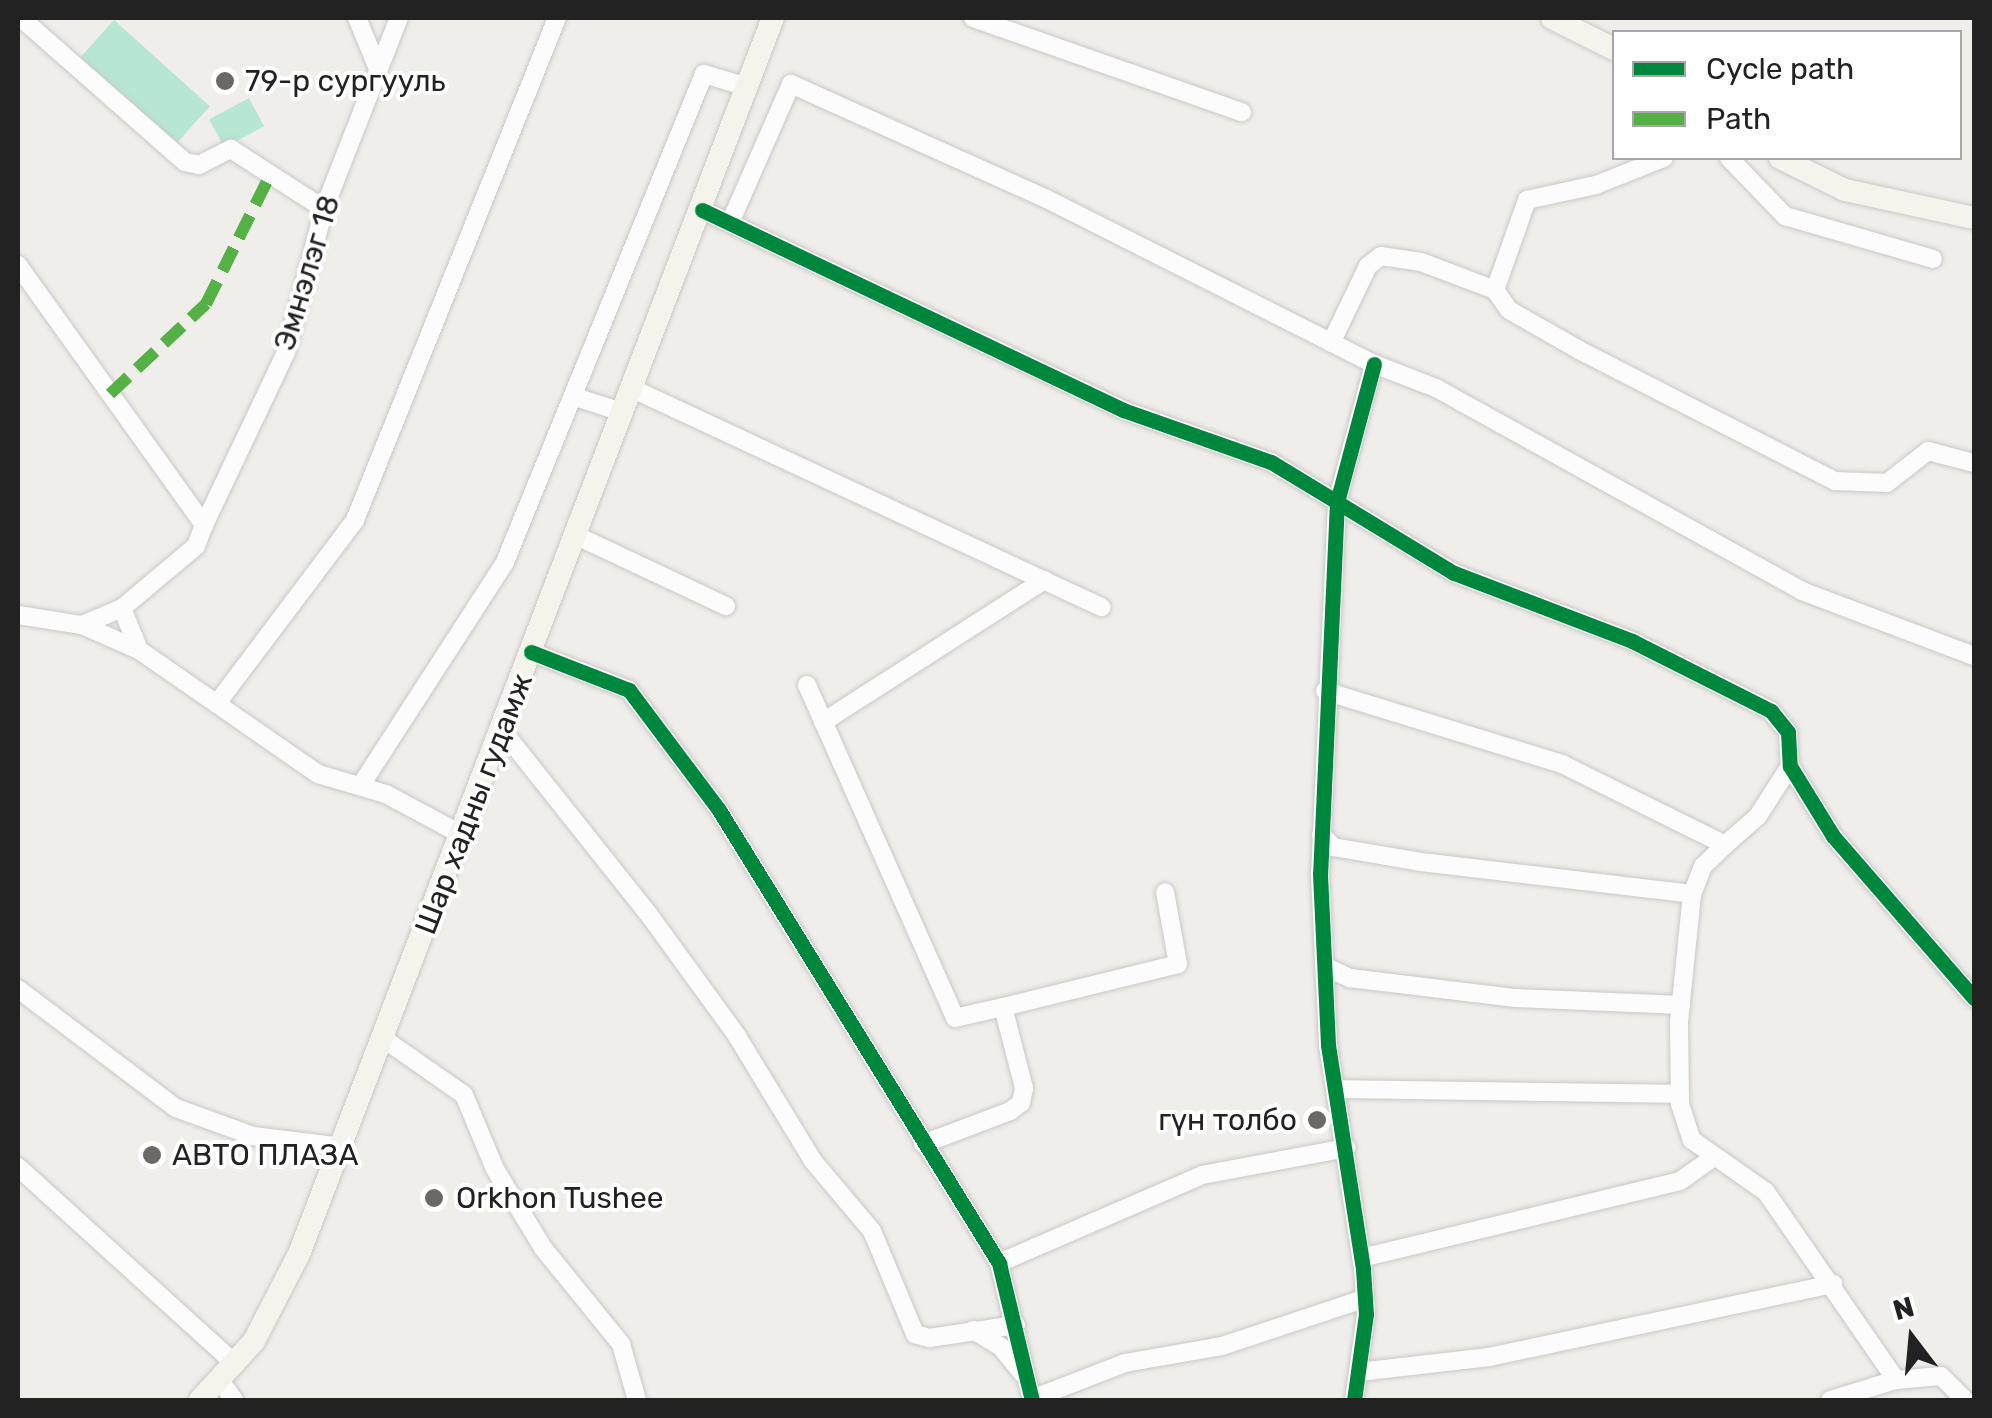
<!DOCTYPE html>
<html>
<head>
<meta charset="utf-8">
<style>
  body { margin:0 }
  #map { position:relative; width:1992px; height:1418px; overflow:hidden; background:#f0eeeb; font-family:Rubik,sans-serif }
  div>[style] { position:absolute }
  [style*='--x'] { left:calc(var(--x)*1px); top:calc(var(--y)*1px); width:calc(var(--w)*1px); rotate:calc(var(--a)*1deg) }
  .pitch>* { inset:0; background:#b7e6d2; transform-origin:0 0 }
  .roads { filter:drop-shadow(0 0 2px #c9c8c7) drop-shadow(0 0 2px #c9c8c7) }
  .minor>* { height:18px; margin:-9px; padding:0 9px; transform-origin:9px; border-radius:9px; background:#fdfcfc }
  .secondary>* { height:22px; margin:-11px; padding:0 11px; transform-origin:11px; border-radius:11px; background:#f4f4ed }
  .quiet>* { height:12px; margin-top:-6px; transform-origin:0; background:repeating-linear-gradient(90deg,#55b145 0 25px,transparent 0 37px) }
  .cycleway>* { height:15px; margin:-7.5px; padding:0 7.5px; transform-origin:7.5px; border-radius:7.5px; background:#00873e }
  .dots>* { width:28px; height:28px; translate:-50% -50%; box-sizing:border-box; border:5px solid #fff; border-radius:50% }
  span { translate:-50% -50%; white-space:nowrap; text-align:center; line-height:1.15; -webkit-text-stroke:8px #fff; paint-order:stroke }
  .poi-label { font-size:30px; color:#222 }
  .left { translate:0 -50%; text-align:left }
  .right { translate:-100% -50%; text-align:right }
  .street-label { font-size:30px; color:#222 }
  .frame { position:absolute; inset:0; border:20px solid #222; pointer-events:none }
  .legend { position:absolute; left:1612px; top:30px; width:350px; height:130px; box-sizing:border-box; background:#fff; border:2px solid #a7a7a7; margin:0; padding:12px 18px; list-style:none; font-size:30px; color:#222 }
  .legend li { display:flex; align-items:center; gap:20px; height:50px }
  .legend b { width:50px; border:2px solid #a7a7a7 }
  .north { position:absolute; left:1862px; top:1288px; width:100px; height:100px; -webkit-text-stroke:8px #fff; paint-order:stroke; rotate:344deg; font-size:28px; font-weight:700; line-height:40px; text-align:center; color:#222 }
  .north::after { content:''; display:block; margin:auto; width:35px; height:45px; background:#222; clip-path:polygon(50% 0,100% 100%,50% 72%,0 100%) }
</style>
</head>
<body>
<div id="map">
  <div class="pitch">
    <div style="left:114px;top:20px;width:129px;height:50px;rotate:42deg"></div>
    <div style="left:249px;top:98px;width:32px;height:45px;rotate:62deg"></div>
  </div>
  <div class="roads">
    <div class="minor">
      <div style="--x:21;--y:18;--w:218;--a:41.3"></div>
      <div style="--x:185;--y:162;--w:14;--a:12"></div>
      <div style="--x:199;--y:165;--w:36;--a:-27"></div>
      <div style="--x:231;--y:149;--w:111;--a:32.8"></div>
      <div style="--x:357;--y:18;--w:52;--a:67.4"></div>
      <div style="--x:973;--y:18;--w:285;--a:19.3"></div>
      <div style="--x:1729;--y:158;--w:81;--a:46"></div>
      <div style="--x:1785;--y:216;--w:154;--a:16.2"></div>
      <div style="--x:702;--y:210;--w:466;--a:25.4"></div>
      <div style="--x:1123;--y:410;--w:157;--a:19.4"></div>
      <div style="--x:1271;--y:462;--w:77;--a:31.2"></div>
      <div style="--x:1337;--y:502;--w:372;--a:92.6"></div>
      <div style="--x:1320;--y:874;--w:171;--a:87.3"></div>
      <div style="--x:1328;--y:1045;--w:227;--a:81.1"></div>
      <div style="--x:1363;--y:1269;--w:45;--a:86.2"></div>
      <div style="--x:1366;--y:1314;--w:87;--a:97.9"></div>
      <div style="--x:730;--y:223;--w:152;--a:-66.3"></div>
      <div style="--x:791;--y:84;--w:281;--a:24.2"></div>
      <div style="--x:1047;--y:199;--w:366;--a:26.8"></div>
      <div style="--x:1374;--y:364;--w:66;--a:21.2"></div>
      <div style="--x:1436;--y:388;--w:419;--a:29"></div>
      <div style="--x:1802;--y:591;--w:184;--a:20.7"></div>
      <div style="--x:18;--y:265;--w:320;--a:54.4"></div>
      <div style="--x:204;--y:525;--w:22;--a:111"></div>
      <div style="--x:196;--y:546;--w:97;--a:140"></div>
      <div style="--x:122;--y:608;--w:45;--a:68"></div>
      <div style="--x:139;--y:650;--w:218;--a:34.7"></div>
      <div style="--x:318;--y:774;--w:71;--a:16.4"></div>
      <div style="--x:386;--y:794;--w:86;--a:28.3"></div>
      <div style="--x:1495;--y:290;--w:96;--a:-70.4"></div>
      <div style="--x:1527;--y:200;--w:71;--a:-12.3"></div>
      <div style="--x:1596;--y:185;--w:73;--a:-21.7"></div>
      <div style="--x:1331;--y:343;--w:85;--a:-64.3"></div>
      <div style="--x:1368;--y:266;--w:16;--a:-38"></div>
      <div style="--x:1381;--y:256;--w:40;--a:8.5"></div>
      <div style="--x:1421;--y:262;--w:79;--a:20.7"></div>
      <div style="--x:1495;--y:290;--w:24;--a:55"></div>
      <div style="--x:1509;--y:310;--w:81;--a:29.7"></div>
      <div style="--x:1579;--y:350;--w:288;--a:27.1"></div>
      <div style="--x:1835;--y:481;--w:52;--a:2.2"></div>
      <div style="--x:1887;--y:483;--w:52;--a:-38"></div>
      <div style="--x:1928;--y:451;--w:48;--a:14.6"></div>
      <div style="--x:1374;--y:364;--w:143;--a:105"></div>
      <div style="--x:1337;--y:502;--w:137;--a:31.3"></div>
      <div style="--x:1454;--y:573;--w:191;--a:20.9"></div>
      <div style="--x:1632;--y:641;--w:156;--a:26.7"></div>
      <div style="--x:1771;--y:711;--w:27;--a:51"></div>
      <div style="--x:1788;--y:732;--w:34;--a:87"></div>
      <div style="--x:1790;--y:766;--w:82;--a:58.4"></div>
      <div style="--x:1833;--y:836;--w:215;--a:49"></div>
      <div style="--x:631;--y:388;--w:519;--a:24.98"></div>
      <div style="--x:575;--y:397;--w:49;--a:17.7"></div>
      <div style="--x:204;--y:525;--w:191;--a:-64.6"></div>
      <div style="--x:286;--y:352;--w:148;--a:-75.1"></div>
      <div style="--x:324;--y:209;--w:205;--a:-68.6"></div>
      <div style="--x:575;--y:535;--w:167;--a:25.2"></div>
      <div style="--x:18;--y:615;--w:65;--a:8.9"></div>
      <div style="--x:82;--y:625;--w:62;--a:23.7"></div>
      <div style="--x:82;--y:625;--w:43;--a:-23"></div>
      <div style="--x:531;--y:652;--w:105;--a:21.2"></div>
      <div style="--x:629;--y:690;--w:150;--a:53.1"></div>
      <div style="--x:719;--y:810;--w:533;--a:58.28"></div>
      <div style="--x:999;--y:1263;--w:141;--a:76.5"></div>
      <div style="--x:807;--y:685;--w:364;--a:66"></div>
      <div style="--x:955;--y:1018;--w:49;--a:-12.9"></div>
      <div style="--x:1003;--y:1007;--w:84;--a:75.5"></div>
      <div style="--x:1024;--y:1088;--w:15;--a:101"></div>
      <div style="--x:1021;--y:1103;--w:14;--a:144"></div>
      <div style="--x:1010;--y:1111;--w:93;--a:159.2"></div>
      <div style="--x:1325;--y:691;--w:248;--a:17.1"></div>
      <div style="--x:1562;--y:764;--w:182;--a:26.4"></div>
      <div style="--x:1725;--y:845;--w:44;--a:-41.3"></div>
      <div style="--x:1758;--y:816;--w:59;--a:-57.4"></div>
      <div style="--x:218;--y:702;--w:228;--a:-53"></div>
      <div style="--x:355;--y:520;--w:541;--a:-68.08"></div>
      <div style="--x:823;--y:722;--w:263;--a:-32.7"></div>
      <div style="--x:502;--y:730;--w:233;--a:51.5"></div>
      <div style="--x:647;--y:912;--w:153;--a:54"></div>
      <div style="--x:737;--y:1036;--w:146;--a:58.7"></div>
      <div style="--x:813;--y:1161;--w:92;--a:49.9"></div>
      <div style="--x:872;--y:1231;--w:112;--a:67.3"></div>
      <div style="--x:915;--y:1334;--w:15;--a:16"></div>
      <div style="--x:929;--y:1338;--w:88;--a:-8.5"></div>
      <div style="--x:361;--y:785;--w:265;--a:-57.1"></div>
      <div style="--x:505;--y:562;--w:527;--a:-67.82"></div>
      <div style="--x:704;--y:74;--w:45;--a:16.8"></div>
      <div style="--x:1321;--y:834;--w:18;--a:47"></div>
      <div style="--x:1333;--y:847;--w:89;--a:9.7"></div>
      <div style="--x:1421;--y:862;--w:273;--a:6.7"></div>
      <div style="--x:1725;--y:845;--w:30;--a:136"></div>
      <div style="--x:1703;--y:866;--w:30;--a:111"></div>
      <div style="--x:1692;--y:894;--w:129;--a:95.8"></div>
      <div style="--x:1679;--y:1022;--w:82;--a:89.3"></div>
      <div style="--x:1680;--y:1104;--w:38;--a:72"></div>
      <div style="--x:1692;--y:1140;--w:90;--a:35.1"></div>
      <div style="--x:1766;--y:1192;--w:229;--a:55.3"></div>
      <div style="--x:1896;--y:1380;--w:45;--a:-5.1"></div>
      <div style="--x:1941;--y:1376;--w:34;--a:45"></div>
      <div style="--x:1324;--y:966;--w:29;--a:25"></div>
      <div style="--x:1350;--y:978;--w:167;--a:6.9"></div>
      <div style="--x:1516;--y:998;--w:165;--a:2.4"></div>
      <div style="--x:18;--y:989;--w:198;--a:37"></div>
      <div style="--x:176;--y:1108;--w:82;--a:20"></div>
      <div style="--x:253;--y:1136;--w:90;--a:7"></div>
      <div style="--x:1003;--y:1007;--w:180;--a:-13.8"></div>
      <div style="--x:1178;--y:964;--w:73;--a:-100.2"></div>
      <div style="--x:384;--y:1039;--w:98;--a:35"></div>
      <div style="--x:464;--y:1095;--w:80;--a:67.3"></div>
      <div style="--x:495;--y:1169;--w:92;--a:58.7"></div>
      <div style="--x:543;--y:1248;--w:124;--a:50.9"></div>
      <div style="--x:621;--y:1344;--w:58;--a:74.1"></div>
      <div style="--x:1336;--y:1089;--w:344;--a:0.8"></div>
      <div style="--x:18;--y:1167;--w:294;--a:42.2"></div>
      <div style="--x:1362;--y:1258;--w:327;--a:-13.6"></div>
      <div style="--x:1680;--y:1181;--w:42;--a:-35.2"></div>
      <div style="--x:999;--y:1263;--w:221;--a:-23.4"></div>
      <div style="--x:1202;--y:1175;--w:147;--a:-10.6"></div>
      <div style="--x:973;--y:1330;--w:33;--a:31"></div>
      <div style="--x:1001;--y:1347;--w:35;--a:51"></div>
      <div style="--x:1359;--y:1372;--w:131;--a:-6.6"></div>
      <div style="--x:1489;--y:1357;--w:352;--a:-12"></div>
      <div style="--x:221;--y:1382;--w:22;--a:54"></div>
      <div style="--x:1032;--y:1399;--w:100;--a:-21.2"></div>
      <div style="--x:1125;--y:1363;--w:98;--a:-9.9"></div>
      <div style="--x:1222;--y:1346;--w:149;--a:-18.4"></div>
      <div style="--x:1830;--y:1400;--w:69;--a:-16.9"></div>
    </div>
    <div class="secondary">
      <div style="--x:1552;--y:18;--w:69;--a:26.6"></div>
      <div style="--x:1780;--y:158;--w:72;--a:26.2"></div>
      <div style="--x:1845;--y:190;--w:132;--a:12.2"></div>
      <div style="--x:200;--y:1400;--w:80;--a:-47.5"></div>
      <div style="--x:254;--y:1341;--w:98;--a:-62.7"></div>
      <div style="--x:299;--y:1254;--w:1324;--a:-69.02"></div>
    </div>
  </div>
  <div class="quiet">
    <div style="--x:110;--y:394;--w:132;--a:-43.2"></div>
    <div style="--x:206;--y:304;--w:142;--a:-63.6"></div>
  </div>
  <div class="cycleway">
    <div style="--x:702;--y:210;--w:466;--a:25.4"></div>
    <div style="--x:1123;--y:410;--w:157;--a:19.4"></div>
    <div style="--x:1271;--y:462;--w:77;--a:31.2"></div>
    <div style="--x:1337;--y:502;--w:372;--a:92.6"></div>
    <div style="--x:1320;--y:874;--w:171;--a:87.3"></div>
    <div style="--x:1328;--y:1045;--w:227;--a:81.1"></div>
    <div style="--x:1363;--y:1269;--w:45;--a:86.2"></div>
    <div style="--x:1366;--y:1314;--w:87;--a:97.9"></div>
    <div style="--x:1374;--y:364;--w:143;--a:105"></div>
    <div style="--x:1337;--y:502;--w:137;--a:31.3"></div>
    <div style="--x:1454;--y:573;--w:191;--a:20.9"></div>
    <div style="--x:1632;--y:641;--w:156;--a:26.7"></div>
    <div style="--x:1771;--y:711;--w:27;--a:51"></div>
    <div style="--x:1788;--y:732;--w:34;--a:87"></div>
    <div style="--x:1790;--y:766;--w:82;--a:58.4"></div>
    <div style="--x:1833;--y:836;--w:215;--a:49"></div>
    <div style="--x:531;--y:652;--w:105;--a:21.2"></div>
    <div style="--x:629;--y:690;--w:150;--a:53.1"></div>
    <div style="--x:719;--y:810;--w:533;--a:58.28"></div>
    <div style="--x:999;--y:1263;--w:141;--a:76.5"></div>
  </div>
  <div class="dots">
    <div style="left:225px;top:81px;background:#6a6968"></div>
    <div style="left:1317px;top:1120px;background:#6a6968"></div>
    <div style="left:152px;top:1155px;background:#6a6968"></div>
    <div style="left:434px;top:1198px;background:#6a6968"></div>
  </div>
  <div class="poi-label">
    <span class="left" style="left:245px;top:81px">79-р сургууль</span>
    <span class="right" style="left:1297px;top:1120px">гүн толбо</span>
    <span class="left" style="left:172px;top:1155px">АВТО ПЛАЗА</span>
    <span class="left" style="left:456px;top:1198px">Orkhon Tushee</span>
  </div>
  <div class="street-label">
    <span style="left:307px;top:273px;rotate:-73deg">Эмнэлэг 18</span>
    <span style="left:474px;top:804px;rotate:-69deg">Шар хадны гудамж</span>
  </div>
  <div class="frame"></div>
  <ul class="legend">
  <li><b style="height:12px;background:#00873e"></b>Cycle path</li>
  <li><b style="height:12px;background:#55b145"></b>Path</li>
  </ul>
  <div class="north">N</div>
</div>
</body>
</html>
